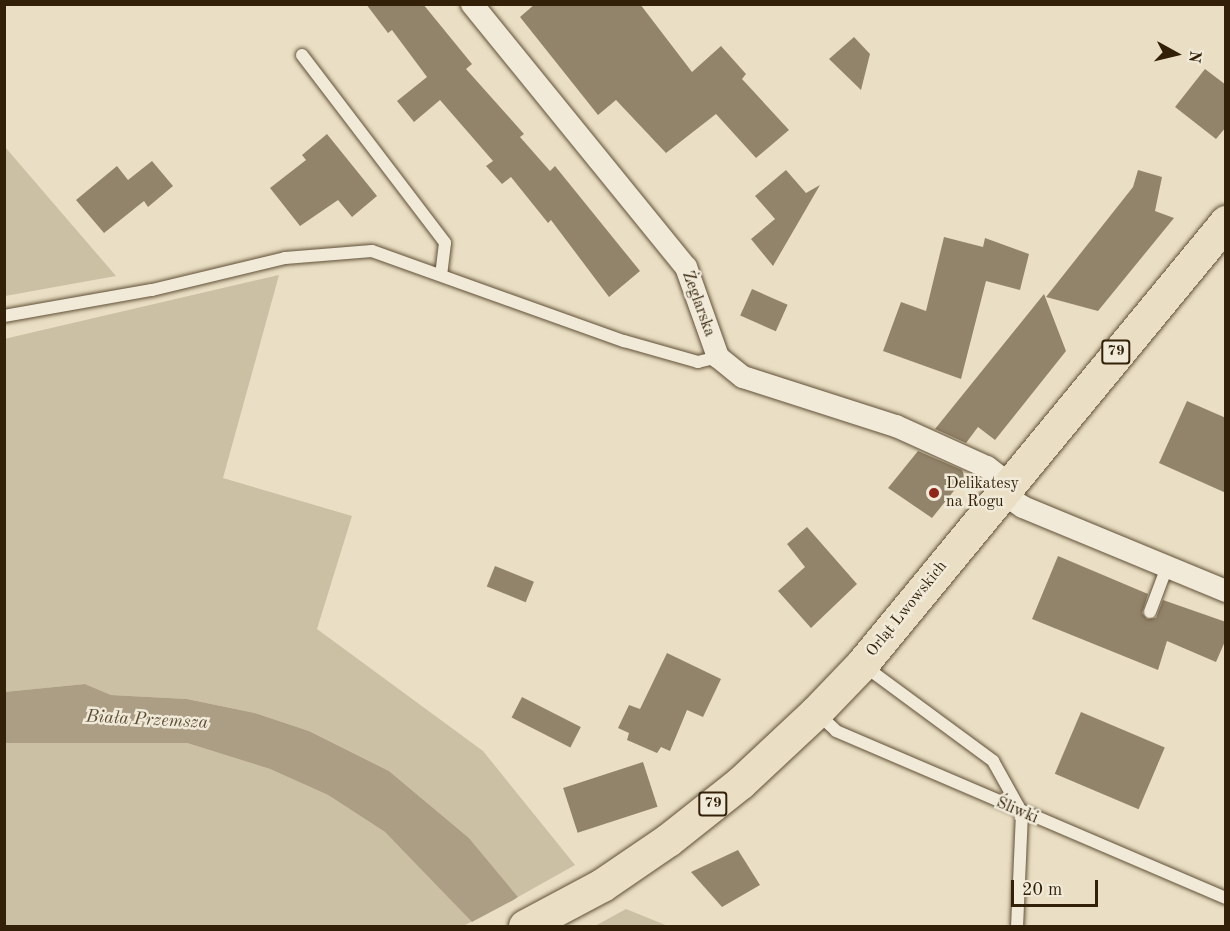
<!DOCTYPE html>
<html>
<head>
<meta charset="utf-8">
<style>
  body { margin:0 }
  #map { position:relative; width:1230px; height:931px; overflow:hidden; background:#eadfc4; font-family:"Old Standard TT",serif }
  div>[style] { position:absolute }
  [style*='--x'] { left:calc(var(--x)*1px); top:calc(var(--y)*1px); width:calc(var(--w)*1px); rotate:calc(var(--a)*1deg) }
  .green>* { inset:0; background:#cbbfa4 }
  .water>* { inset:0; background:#ab9e84 }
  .pier>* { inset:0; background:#eadfc4 }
  .building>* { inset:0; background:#92846a; transform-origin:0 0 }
  .roads { filter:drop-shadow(0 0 2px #605037) drop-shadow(0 0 2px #605037) }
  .service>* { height:12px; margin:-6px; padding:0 6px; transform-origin:6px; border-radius:6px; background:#f1ead9 }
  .minor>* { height:22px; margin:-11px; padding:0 11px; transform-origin:11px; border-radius:11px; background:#f1ead9 }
  .primary>* { height:33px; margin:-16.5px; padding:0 16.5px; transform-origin:16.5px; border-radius:16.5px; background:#eadfc4 }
  .dots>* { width:16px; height:16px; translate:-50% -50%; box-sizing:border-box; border:3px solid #f1ead9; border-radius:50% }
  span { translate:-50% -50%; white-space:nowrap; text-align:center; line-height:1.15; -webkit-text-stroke:5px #f1ead9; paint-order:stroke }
  .shield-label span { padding:2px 4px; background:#f1ead9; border:2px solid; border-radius:4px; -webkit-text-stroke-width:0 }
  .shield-label { font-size:15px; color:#322108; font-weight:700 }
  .street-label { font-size:16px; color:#322108 }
  .poi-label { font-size:16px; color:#322108 }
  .left { translate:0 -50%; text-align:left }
  .water-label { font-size:18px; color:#5c4d33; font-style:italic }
  .frame { position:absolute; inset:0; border:6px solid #322108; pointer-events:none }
  .north { position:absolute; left:1146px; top:24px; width:60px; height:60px; -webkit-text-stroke:4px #f1ead9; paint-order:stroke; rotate:98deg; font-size:16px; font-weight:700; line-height:24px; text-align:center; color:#322108 }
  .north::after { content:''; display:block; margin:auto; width:21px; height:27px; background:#322108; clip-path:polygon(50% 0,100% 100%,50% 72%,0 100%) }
  .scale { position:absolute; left:1011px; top:880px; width:87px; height:27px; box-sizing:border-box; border:3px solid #322108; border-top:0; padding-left:8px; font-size:18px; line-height:21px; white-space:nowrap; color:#322108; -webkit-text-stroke:4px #f1ead9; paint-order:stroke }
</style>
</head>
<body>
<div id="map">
  <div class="green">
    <div style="clip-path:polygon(4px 147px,5px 147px,116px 276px,5px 296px)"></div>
    <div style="clip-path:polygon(279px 275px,223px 478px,352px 516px,317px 629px,483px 751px,575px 865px,518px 897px,469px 838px,389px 771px,309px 731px,255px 713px,187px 699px,111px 695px,85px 684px,5px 692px,4px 339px)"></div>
    <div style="clip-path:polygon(4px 743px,187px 743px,270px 769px,328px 795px,385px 832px,473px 921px,463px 926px,5px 926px)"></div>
    <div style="clip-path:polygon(626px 909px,668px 926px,595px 926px)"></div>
  </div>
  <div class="water">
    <div style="clip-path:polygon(85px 684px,111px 695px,187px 699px,255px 713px,309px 731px,389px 771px,469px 838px,518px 897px,476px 926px,385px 832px,328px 795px,270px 769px,187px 743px,5px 743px,4px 692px)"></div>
  </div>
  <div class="pier">
    <div style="clip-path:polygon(521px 896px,535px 926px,473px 926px,470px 923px)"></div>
  </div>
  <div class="building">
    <div style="clip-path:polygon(366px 4px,423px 4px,472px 64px,466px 69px,524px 134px,520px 137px,550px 171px,555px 166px,640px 271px,609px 297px,551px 220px,548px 223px,511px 177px,502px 184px,486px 166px,493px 161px,440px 100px,414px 122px,397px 101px,427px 77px,392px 30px,388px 33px)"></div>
    <div style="clip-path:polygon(535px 4px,640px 4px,692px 72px,721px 46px,746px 74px,742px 79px,789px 130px,756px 158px,716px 114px,666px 153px,616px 100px,598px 115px,520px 17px)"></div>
    <div style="clip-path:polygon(854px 37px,870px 54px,861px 90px,829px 59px)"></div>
    <div style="clip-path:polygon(1205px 69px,1226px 85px,1226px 127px,1216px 139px,1175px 107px)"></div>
    <div style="clip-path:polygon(327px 134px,377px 196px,352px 217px,338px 200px,300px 226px,270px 188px,306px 160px,302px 155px)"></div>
    <div style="clip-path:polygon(152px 161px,173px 186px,148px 207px,144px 201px,104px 233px,76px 200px,117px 166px,128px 180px)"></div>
    <div style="clip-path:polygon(786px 170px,806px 193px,820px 185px,773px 266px,751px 239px,775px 219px,755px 196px)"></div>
    <div style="clip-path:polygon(1138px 170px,1162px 177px,1155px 211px,1174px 218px,1098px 311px,1046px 297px,1133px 187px)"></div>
    <div style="clip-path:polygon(944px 237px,983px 247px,985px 238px,1029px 254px,1020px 290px,986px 281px,961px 379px,883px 351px,901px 302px,926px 311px)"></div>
    <div style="left:752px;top:289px;width:39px;height:29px;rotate:24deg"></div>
    <div style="clip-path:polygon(1044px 294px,1066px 351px,995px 440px,978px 427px,966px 443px,935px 429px)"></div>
    <div style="clip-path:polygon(1187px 401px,1226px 418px,1226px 493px,1159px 463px)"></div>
    <div style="clip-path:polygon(918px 451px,962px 470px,965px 477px,932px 518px,888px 488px)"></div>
    <div style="clip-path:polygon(807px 527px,857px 584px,811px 628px,778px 591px,805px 567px,787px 544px)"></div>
    <div style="clip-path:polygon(1058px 556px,1148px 594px,1142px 613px,1147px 619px,1156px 618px,1163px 600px,1226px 622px,1226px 639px,1216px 662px,1167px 641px,1158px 670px,1032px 619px)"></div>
    <div style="left:495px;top:566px;width:42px;height:22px;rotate:22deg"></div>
    <div style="clip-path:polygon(667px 653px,721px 679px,703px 717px,687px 710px,670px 751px,661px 747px,657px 753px,627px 740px,629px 733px,618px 728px,629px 705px,640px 709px)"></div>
    <div style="left:522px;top:697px;width:66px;height:23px;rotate:27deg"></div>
    <div style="left:1081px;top:712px;width:91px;height:67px;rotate:23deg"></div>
    <div style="left:643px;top:762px;width:47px;height:84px;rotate:72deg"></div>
    <div style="clip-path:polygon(738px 850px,760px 885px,722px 907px,691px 872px)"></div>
  </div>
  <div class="roads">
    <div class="service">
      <div style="--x:302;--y:55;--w:236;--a:52.7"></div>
      <div style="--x:445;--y:243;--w:31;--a:97"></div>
      <div style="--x:4;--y:316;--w:150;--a:-10"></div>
      <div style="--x:152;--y:290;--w:137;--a:-13.5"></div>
      <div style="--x:285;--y:258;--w:87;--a:-4.6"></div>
      <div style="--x:372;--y:251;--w:268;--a:19.7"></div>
      <div style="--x:624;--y:341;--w:77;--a:15.8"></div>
      <div style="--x:698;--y:362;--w:21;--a:-14"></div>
      <div style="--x:1150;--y:612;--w:48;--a:-69.3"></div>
      <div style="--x:863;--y:665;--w:162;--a:36.4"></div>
      <div style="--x:993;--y:761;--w:60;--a:60.9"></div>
      <div style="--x:1022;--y:813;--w:113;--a:92.5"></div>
      <div style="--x:817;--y:713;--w:26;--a:43"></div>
      <div style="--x:836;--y:731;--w:424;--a:23.2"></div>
    </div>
    <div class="minor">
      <div style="--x:472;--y:4;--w:339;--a:50.9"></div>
      <div style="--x:686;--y:267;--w:96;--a:70.4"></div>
      <div style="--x:718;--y:357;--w:32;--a:39"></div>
      <div style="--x:743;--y:377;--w:161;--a:17.8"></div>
      <div style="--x:896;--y:426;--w:100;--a:24.3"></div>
      <div style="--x:987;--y:467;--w:28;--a:38"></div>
      <div style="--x:1002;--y:493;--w:25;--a:34"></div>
      <div style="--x:1023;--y:507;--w:220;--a:22.5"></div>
    </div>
    <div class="primary">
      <div style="--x:525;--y:926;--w:87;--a:-28"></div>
      <div style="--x:602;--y:885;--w:80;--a:-34.3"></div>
      <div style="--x:668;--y:840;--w:92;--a:-38.4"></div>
      <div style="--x:740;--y:783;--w:104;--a:-43.1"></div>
      <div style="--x:816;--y:712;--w:66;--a:-46.2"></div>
      <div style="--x:862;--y:664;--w:573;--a:-50.53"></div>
    </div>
  </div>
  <div class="dots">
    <div style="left:934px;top:493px;background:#8f2418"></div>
  </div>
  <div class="shield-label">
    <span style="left:1116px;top:352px">79</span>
    <span style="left:713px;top:804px">79</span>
  </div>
  <div class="street-label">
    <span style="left:698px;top:304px;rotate:70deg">Żeglarska</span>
    <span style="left:907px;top:609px;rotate:-51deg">Orląt Lwowskich</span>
    <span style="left:1017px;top:811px;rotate:23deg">Śliwki</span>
  </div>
  <div class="poi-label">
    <span class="left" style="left:946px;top:493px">Delikatesy<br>na Rogu</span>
  </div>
  <div class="water-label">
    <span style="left:147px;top:720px;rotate:3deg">Biała Przemsza</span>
  </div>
  <div class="frame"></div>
  <div class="north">N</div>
  <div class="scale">20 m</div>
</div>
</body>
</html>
